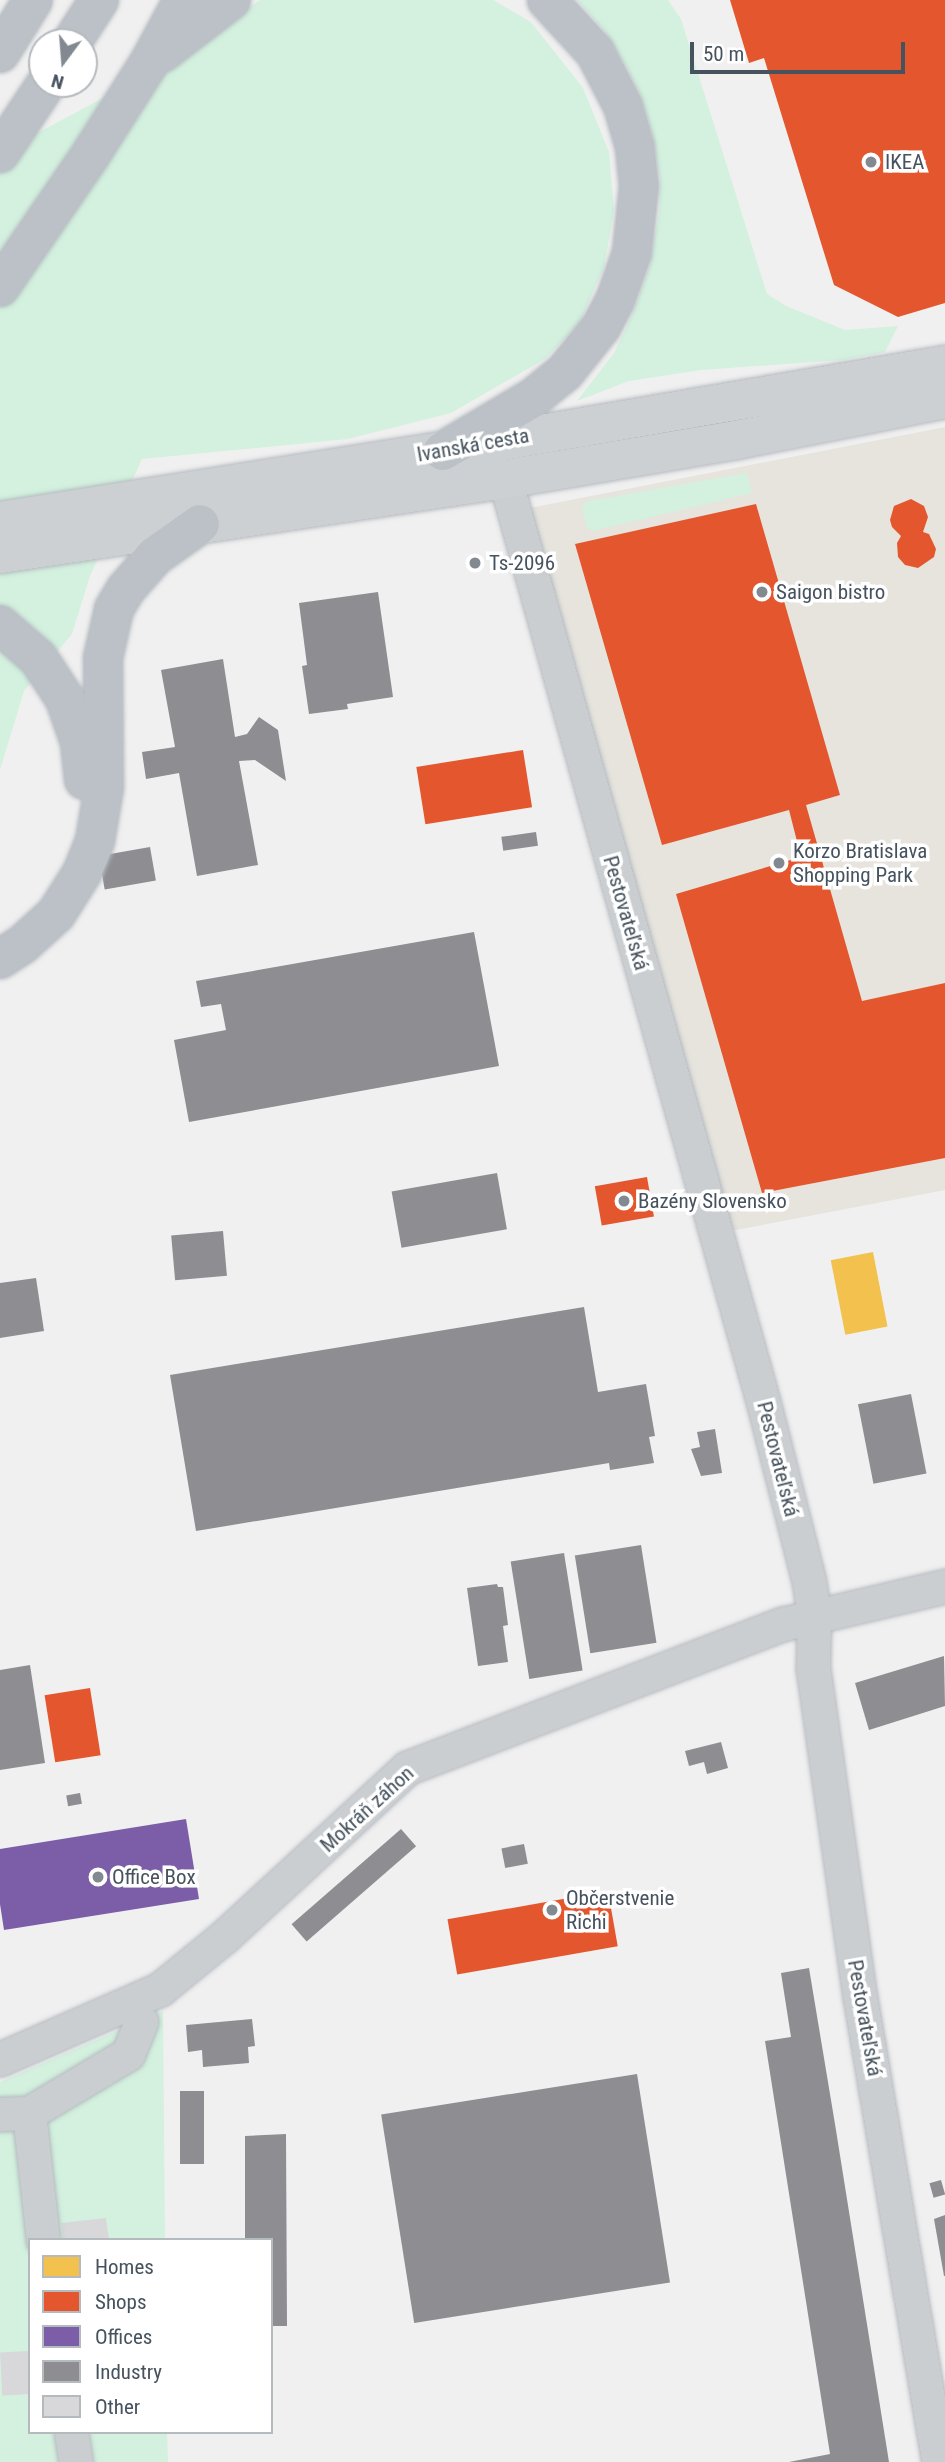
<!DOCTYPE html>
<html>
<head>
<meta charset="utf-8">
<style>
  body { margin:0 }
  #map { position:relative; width:945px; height:2462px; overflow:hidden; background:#f1f0f0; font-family:"Roboto Condensed",sans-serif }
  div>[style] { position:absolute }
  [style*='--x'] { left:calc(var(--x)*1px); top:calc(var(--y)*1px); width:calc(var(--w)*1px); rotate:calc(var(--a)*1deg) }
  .commercial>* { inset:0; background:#e6e4dd }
  .green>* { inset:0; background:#d3f1de }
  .homes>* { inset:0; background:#f2c14e; transform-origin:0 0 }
  .shops>* { inset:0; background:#e4572e; transform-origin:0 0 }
  .offices>* { inset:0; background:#7b5ea7 }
  .industry>* { inset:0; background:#8d8d92; transform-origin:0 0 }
  .building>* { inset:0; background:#d8d8da; transform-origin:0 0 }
  .roads { filter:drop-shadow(0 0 2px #b4bac0) drop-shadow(0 0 2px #b4bac0) }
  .street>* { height:33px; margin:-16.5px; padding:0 16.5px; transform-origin:16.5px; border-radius:16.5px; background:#cbced1 }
  .secondary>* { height:38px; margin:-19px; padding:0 19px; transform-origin:19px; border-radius:19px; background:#ccd0d3 }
  .highway>* { height:38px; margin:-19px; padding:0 19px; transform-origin:19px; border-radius:19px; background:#bbc1c6 }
  .dots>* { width:19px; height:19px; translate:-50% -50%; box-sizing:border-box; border:4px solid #fff; border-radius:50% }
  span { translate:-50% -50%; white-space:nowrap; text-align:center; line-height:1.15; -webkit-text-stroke:7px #fff; paint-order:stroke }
  .poi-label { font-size:21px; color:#46525e }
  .left { translate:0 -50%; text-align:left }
  .street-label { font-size:21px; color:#46525e }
  .legend { position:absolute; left:28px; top:2238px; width:245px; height:196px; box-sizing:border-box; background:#fff; border:2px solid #b5babf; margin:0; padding:9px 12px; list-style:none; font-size:21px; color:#46525e }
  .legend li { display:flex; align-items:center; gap:14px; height:35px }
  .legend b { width:35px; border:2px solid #b5babf }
  .north { position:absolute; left:28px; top:28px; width:70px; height:70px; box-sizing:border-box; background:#fff; border:2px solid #b5babf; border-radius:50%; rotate:196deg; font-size:19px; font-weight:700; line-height:28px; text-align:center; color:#46525e }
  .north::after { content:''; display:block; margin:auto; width:24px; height:32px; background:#828991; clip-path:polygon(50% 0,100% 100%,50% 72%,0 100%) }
  .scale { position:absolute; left:690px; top:42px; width:215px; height:32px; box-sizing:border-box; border:4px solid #46525e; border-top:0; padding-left:9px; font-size:21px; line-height:24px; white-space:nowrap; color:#46525e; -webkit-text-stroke:5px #fff; paint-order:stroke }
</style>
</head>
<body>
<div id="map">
  <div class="commercial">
    <div style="clip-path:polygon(945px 427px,945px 1190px,736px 1230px,713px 1221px,514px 511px)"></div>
  </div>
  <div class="green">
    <div style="clip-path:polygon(260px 0,493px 0,531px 22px,583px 88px,609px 152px,614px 211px,604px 267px,580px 322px,545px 359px,451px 413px,348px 439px,142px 459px,90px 576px,72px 634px,24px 691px,0 770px,0 153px,180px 57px)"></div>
    <div style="clip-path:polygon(577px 0,668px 0,681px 19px,767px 294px,786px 306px,845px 330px,898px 326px,885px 352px,843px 360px,701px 370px,629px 381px,577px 401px,614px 353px,633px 313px,650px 265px,659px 213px,660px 178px,653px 136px,640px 94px,625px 64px,604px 30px)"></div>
    <div style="clip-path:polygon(747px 473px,752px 493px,592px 531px,586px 526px,582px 505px,588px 501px)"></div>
    <div style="clip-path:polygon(163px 2011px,165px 2240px,30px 2240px,30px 2432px,167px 2432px,168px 2462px,0 2462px,0 2082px)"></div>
  </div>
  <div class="homes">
    <div style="left:873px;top:1252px;width:76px;height:43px;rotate:79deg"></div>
  </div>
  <div class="shops">
    <div style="clip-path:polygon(730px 0,945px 0,945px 303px,898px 317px,834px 285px,764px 58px,749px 63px)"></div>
    <div style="clip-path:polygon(911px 499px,924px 506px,928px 517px,923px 532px,929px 534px,936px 549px,934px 557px,918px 568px,905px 565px,898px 557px,897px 543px,901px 536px,892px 527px,890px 520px,894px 506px)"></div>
    <div style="clip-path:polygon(756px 504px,840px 795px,806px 805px,862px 1001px,945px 983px,945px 1158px,762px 1193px,676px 894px,801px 857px,789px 810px,662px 845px,575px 544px)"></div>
    <div style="left:523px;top:750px;width:58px;height:108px;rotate:81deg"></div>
    <div style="left:647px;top:1177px;width:40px;height:53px;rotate:80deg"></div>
    <div style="left:90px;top:1688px;width:68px;height:46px;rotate:81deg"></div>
    <div style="left:608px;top:1891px;width:56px;height:163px;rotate:80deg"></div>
  </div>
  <div class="offices">
    <div style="clip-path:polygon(186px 1819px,199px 1899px,4px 1930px,0 1904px,0 1849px)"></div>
  </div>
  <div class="industry">
    <div style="clip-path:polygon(378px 592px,393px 697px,347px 704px,348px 709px,309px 714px,302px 666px,307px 665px,299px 603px)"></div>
    <div style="clip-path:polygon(223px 659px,235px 737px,247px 734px,259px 717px,278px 730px,286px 781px,255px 760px,239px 761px,258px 865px,197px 876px,179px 773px,146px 779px,142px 752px,175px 747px,161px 670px)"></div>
    <div style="left:536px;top:832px;width:14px;height:35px;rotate:82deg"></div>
    <div style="left:150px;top:847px;width:34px;height:52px;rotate:80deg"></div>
    <div style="clip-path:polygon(474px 932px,499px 1066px,189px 1122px,174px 1040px,226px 1030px,221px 1004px,201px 1007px,196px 981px)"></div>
    <div style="left:497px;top:1173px;width:57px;height:107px;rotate:80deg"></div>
    <div style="left:223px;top:1231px;width:45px;height:52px;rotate:85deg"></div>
    <div style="clip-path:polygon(36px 1278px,44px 1331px,0 1338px,0 1283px)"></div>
    <div style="clip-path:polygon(584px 1307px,598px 1392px,646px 1384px,655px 1436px,649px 1437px,654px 1463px,610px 1470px,609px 1463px,196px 1531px,170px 1375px)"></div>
    <div style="left:911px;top:1394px;width:81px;height:54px;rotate:79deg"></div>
    <div style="clip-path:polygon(715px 1429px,722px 1473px,701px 1476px,691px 1449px,700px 1447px,697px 1432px)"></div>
    <div style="left:641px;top:1545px;width:99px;height:67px;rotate:81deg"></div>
    <div style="left:564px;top:1553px;width:119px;height:54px;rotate:81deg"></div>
    <div style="clip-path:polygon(497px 1584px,498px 1587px,503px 1587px,508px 1625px,503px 1626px,508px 1662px,478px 1666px,467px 1588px)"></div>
    <div style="clip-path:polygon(944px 1656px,945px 1706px,869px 1730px,855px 1683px)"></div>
    <div style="clip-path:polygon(30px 1665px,45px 1763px,0 1770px,0 1670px)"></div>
    <div style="clip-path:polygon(721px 1742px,728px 1768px,707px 1774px,704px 1762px,689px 1766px,685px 1751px)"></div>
    <div style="left:80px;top:1793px;width:11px;height:14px;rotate:80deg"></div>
    <div style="left:401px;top:1829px;width:23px;height:145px;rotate:49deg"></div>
    <div style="left:524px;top:1844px;width:20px;height:23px;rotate:79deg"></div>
    <div style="clip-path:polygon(809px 1968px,835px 2124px,889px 2462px,789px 2462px,830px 2454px,765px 2041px,791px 2037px,781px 1973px)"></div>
    <div style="clip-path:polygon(252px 2019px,255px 2046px,248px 2047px,249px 2063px,203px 2067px,202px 2050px,188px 2052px,186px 2025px)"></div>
    <div style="left:637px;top:2074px;width:211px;height:259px;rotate:81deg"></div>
    <div style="left:204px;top:2091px;width:73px;height:24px;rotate:90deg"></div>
    <div style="clip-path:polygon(286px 2134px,287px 2326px,271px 2326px,271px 2240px,245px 2240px,245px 2136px)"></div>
    <div style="left:941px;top:2180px;width:15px;height:12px;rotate:74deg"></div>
    <div style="clip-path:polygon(945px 2215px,945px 2276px,944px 2276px,934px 2219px)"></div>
  </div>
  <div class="building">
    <div style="clip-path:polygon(106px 2218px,109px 2240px,63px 2240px,61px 2223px)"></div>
    <div style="left:28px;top:2351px;width:43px;height:28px;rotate:87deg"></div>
  </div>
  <div class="roads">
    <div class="street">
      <div style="--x:505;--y:479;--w:957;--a:74.37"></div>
      <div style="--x:763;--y:1401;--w:187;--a:75.7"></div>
      <div style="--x:809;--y:1582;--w:32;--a:81"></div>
      <div style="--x:814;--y:1614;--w:54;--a:91.1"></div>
      <div style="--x:813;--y:1668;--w:332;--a:81.9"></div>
      <div style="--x:860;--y:1997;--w:472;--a:80.4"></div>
      <div style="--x:0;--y:2059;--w:175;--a:-23.6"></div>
      <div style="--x:160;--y:1989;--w:84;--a:-39.2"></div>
      <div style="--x:225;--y:1936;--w:248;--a:-42.7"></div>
      <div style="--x:407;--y:1768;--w:403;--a:-21"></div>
      <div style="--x:783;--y:1624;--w:166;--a:-13.2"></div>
      <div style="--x:29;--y:2113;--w:128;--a:83.7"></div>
      <div style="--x:0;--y:2114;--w:29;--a:-2"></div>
      <div style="--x:29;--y:2113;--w:115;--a:-30.8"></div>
      <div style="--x:128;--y:2054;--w:35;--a:-68"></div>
      <div style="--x:71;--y:2432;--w:30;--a:81"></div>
    </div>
    <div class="secondary">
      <div style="--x:0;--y:521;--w:448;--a:-9"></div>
      <div style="--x:443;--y:451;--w:509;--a:-9.72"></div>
      <div style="--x:0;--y:554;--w:511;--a:-8.45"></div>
      <div style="--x:505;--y:479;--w:239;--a:-9.6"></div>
      <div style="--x:741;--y:439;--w:208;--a:-11.1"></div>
    </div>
    <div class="highway">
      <div style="--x:72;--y:42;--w:50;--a:-57.3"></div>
      <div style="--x:0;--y:53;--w:62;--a:-58.1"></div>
      <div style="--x:162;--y:53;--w:87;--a:-37.5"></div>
      <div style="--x:0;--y:153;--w:83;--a:-56.3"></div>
      <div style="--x:0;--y:287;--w:161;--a:-55.6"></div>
      <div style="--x:91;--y:154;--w:108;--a:-57.5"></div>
      <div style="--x:149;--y:63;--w:72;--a:-61.6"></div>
      <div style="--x:443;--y:451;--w:104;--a:-30.5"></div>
      <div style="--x:533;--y:398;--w:41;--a:-39.1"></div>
      <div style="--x:565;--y:372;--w:58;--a:-51.3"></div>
      <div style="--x:601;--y:327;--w:30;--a:-62"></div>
      <div style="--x:615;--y:301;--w:51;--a:-70.5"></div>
      <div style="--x:632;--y:253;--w:67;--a:-84"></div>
      <div style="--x:639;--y:186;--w:39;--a:-96"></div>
      <div style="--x:635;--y:147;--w:43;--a:-106.3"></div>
      <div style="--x:623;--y:106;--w:61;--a:-117.4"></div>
      <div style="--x:595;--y:52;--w:71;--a:-132.7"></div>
      <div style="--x:0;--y:625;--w:50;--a:41"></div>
      <div style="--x:38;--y:658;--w:49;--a:56.6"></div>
      <div style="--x:65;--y:699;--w:46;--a:70.8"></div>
      <div style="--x:80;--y:742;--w:38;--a:84"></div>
      <div style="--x:0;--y:959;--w:27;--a:-33"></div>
      <div style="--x:23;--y:944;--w:45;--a:-42.3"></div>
      <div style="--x:56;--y:914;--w:49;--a:-57.6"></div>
      <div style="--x:82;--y:873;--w:35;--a:-68"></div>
      <div style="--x:95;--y:841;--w:55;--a:-80.5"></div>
      <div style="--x:104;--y:787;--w:129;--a:-90.4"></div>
      <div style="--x:103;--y:658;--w:50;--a:-77.3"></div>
      <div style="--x:114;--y:609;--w:23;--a:-59"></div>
      <div style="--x:126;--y:589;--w:44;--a:-48.7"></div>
      <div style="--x:155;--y:556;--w:55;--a:-35.4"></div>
    </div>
  </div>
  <div class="dots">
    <div style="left:871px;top:162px;background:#828991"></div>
    <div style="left:475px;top:563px;background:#828991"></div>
    <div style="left:762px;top:592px;background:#828991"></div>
    <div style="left:779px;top:863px;background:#828991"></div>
    <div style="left:624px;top:1201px;background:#828991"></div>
    <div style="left:98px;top:1877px;background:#828991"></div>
    <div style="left:552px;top:1910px;background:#828991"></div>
  </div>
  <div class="poi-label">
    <span class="left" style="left:885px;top:162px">IKEA</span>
    <span class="left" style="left:489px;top:563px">Ts-2096</span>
    <span class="left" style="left:776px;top:592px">Saigon bistro</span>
    <span class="left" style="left:793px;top:863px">Korzo Bratislava<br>Shopping Park</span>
    <span class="left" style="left:638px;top:1201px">Bazény Slovensko</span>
    <span class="left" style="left:112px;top:1877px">Office Box</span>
    <span class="left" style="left:566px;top:1910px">Občerstvenie<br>Richi</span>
  </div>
  <div class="street-label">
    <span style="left:473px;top:445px;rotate:-10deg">Ivanská cesta</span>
    <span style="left:626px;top:913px;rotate:74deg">Pestovateľská</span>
    <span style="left:778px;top:1459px;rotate:76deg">Pestovateľská</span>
    <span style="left:367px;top:1809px;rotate:-42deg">Mokráň záhon</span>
    <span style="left:865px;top:2018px;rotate:80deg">Pestovateľská</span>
  </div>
  <ul class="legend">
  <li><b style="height:19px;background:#f2c14e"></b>Homes</li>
  <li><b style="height:19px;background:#e4572e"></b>Shops</li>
  <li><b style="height:19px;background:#7b5ea7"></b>Offices</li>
  <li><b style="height:19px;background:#8d8d92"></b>Industry</li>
  <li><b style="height:19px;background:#d8d8da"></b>Other</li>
  </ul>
  <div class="north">N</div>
  <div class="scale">50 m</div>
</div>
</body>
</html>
